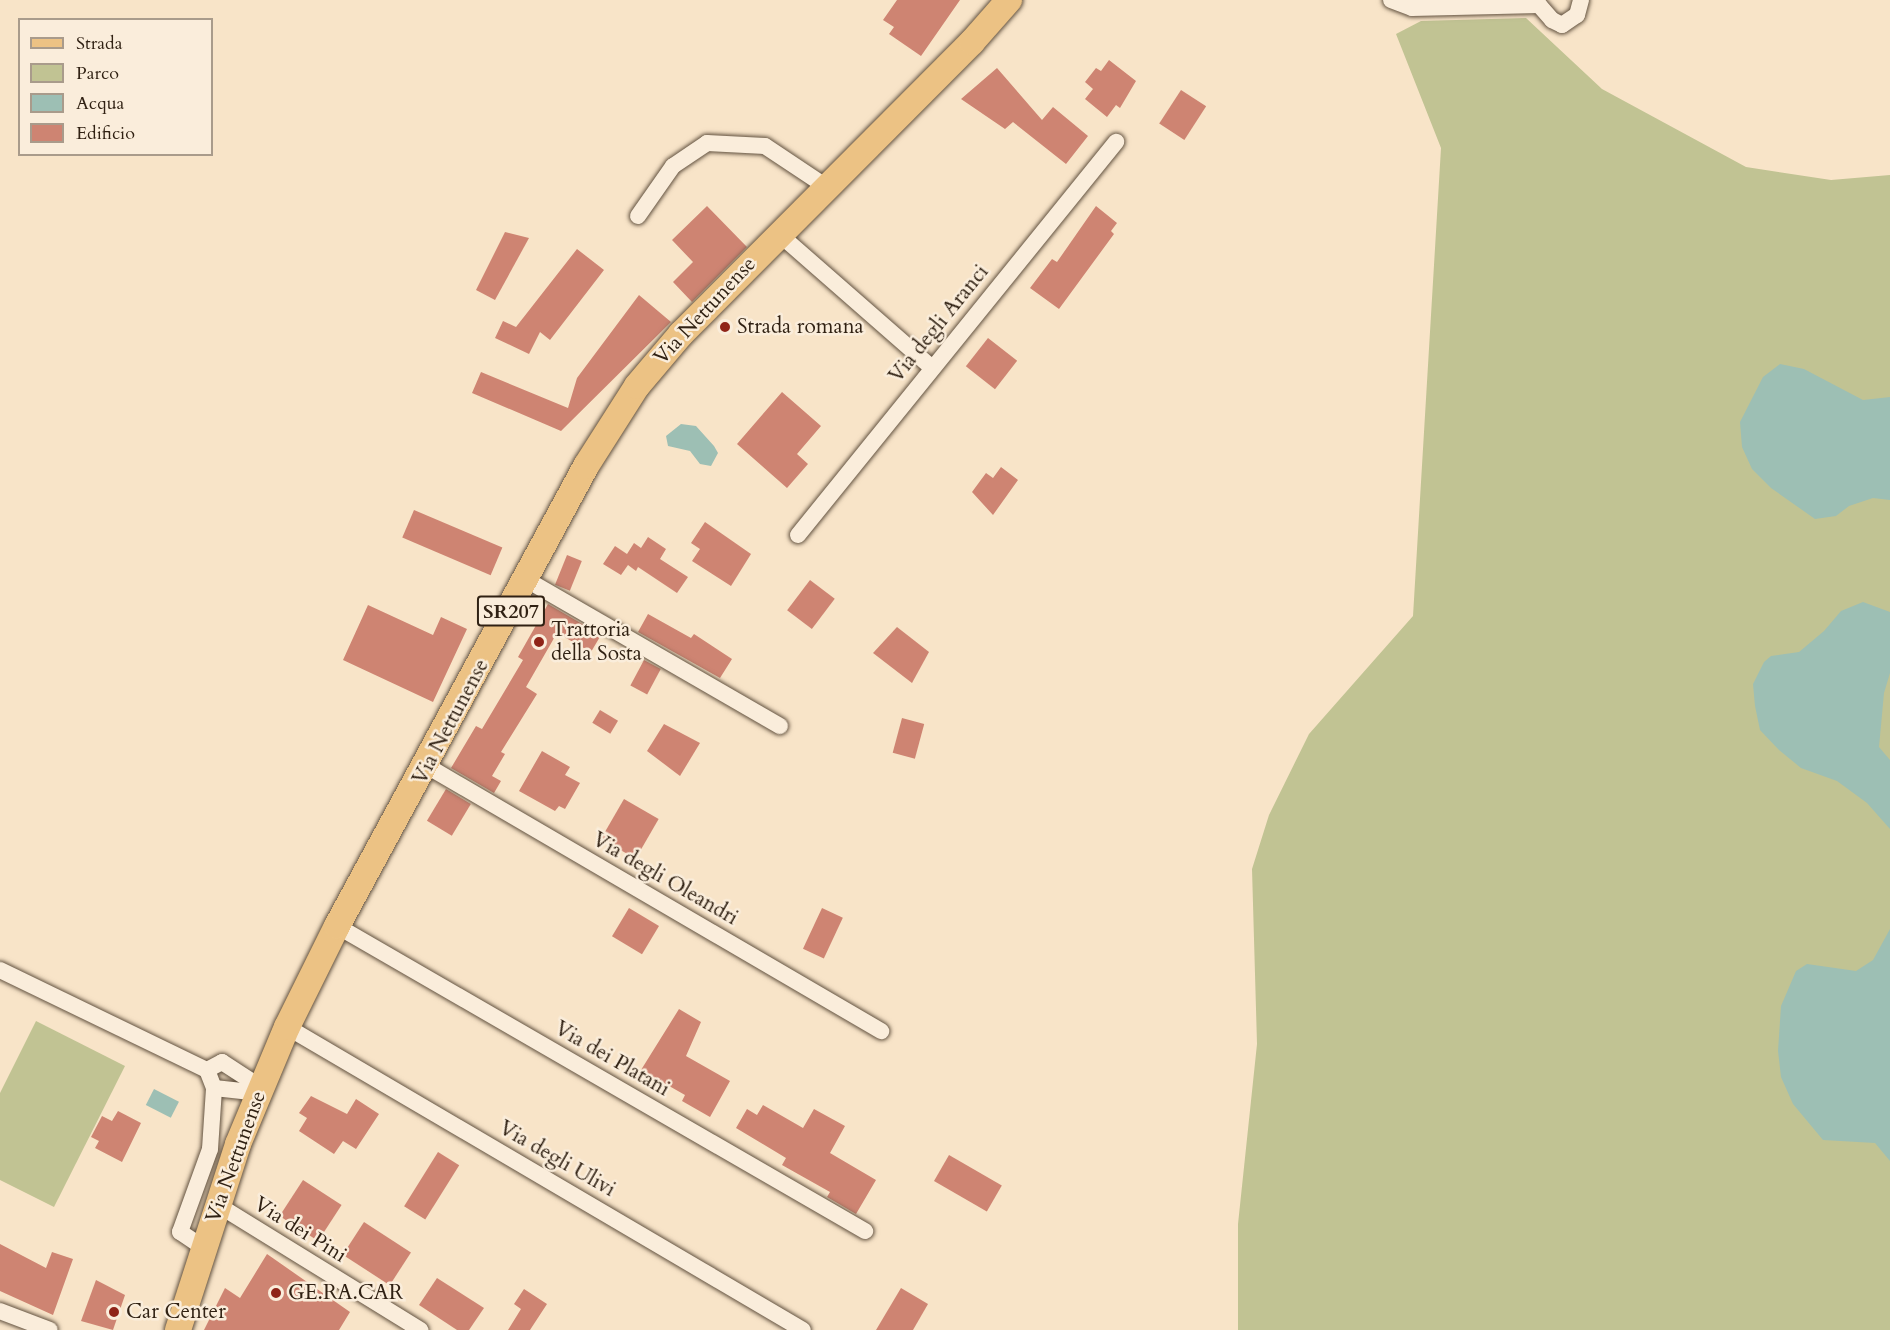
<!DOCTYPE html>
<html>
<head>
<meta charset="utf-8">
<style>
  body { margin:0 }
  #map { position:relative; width:1890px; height:1330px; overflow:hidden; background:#f8e4c8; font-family:Cardo,serif }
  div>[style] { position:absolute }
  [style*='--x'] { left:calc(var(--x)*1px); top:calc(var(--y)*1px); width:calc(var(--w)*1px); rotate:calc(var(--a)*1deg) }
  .green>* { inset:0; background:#c1c393 }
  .water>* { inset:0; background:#9dbfb4; transform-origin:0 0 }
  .building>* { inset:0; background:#ce8472; transform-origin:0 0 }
  .roads { filter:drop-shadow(0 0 2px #625240) drop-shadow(0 0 2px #625240) }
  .street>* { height:16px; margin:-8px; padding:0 8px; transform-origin:8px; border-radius:8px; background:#faeddb }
  .primary>* { height:26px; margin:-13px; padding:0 13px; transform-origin:13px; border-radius:13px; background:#ecc284 }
  .dots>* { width:16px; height:16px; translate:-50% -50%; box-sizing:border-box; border:3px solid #faeddb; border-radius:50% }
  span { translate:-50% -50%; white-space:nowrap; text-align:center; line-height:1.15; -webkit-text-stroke:5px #faeddb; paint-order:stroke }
  .shield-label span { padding:2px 4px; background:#faeddb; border:2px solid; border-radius:4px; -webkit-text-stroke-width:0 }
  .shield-label { font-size:20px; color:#302113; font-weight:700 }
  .street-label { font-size:21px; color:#302113 }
  .poi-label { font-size:21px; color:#302113 }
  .left { translate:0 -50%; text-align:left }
  .legend { position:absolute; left:18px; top:18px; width:195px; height:138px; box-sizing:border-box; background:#faeddb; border:2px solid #a99b8b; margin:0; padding:8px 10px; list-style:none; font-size:18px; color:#302113 }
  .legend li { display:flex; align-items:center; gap:12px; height:30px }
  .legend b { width:30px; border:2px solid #a99b8b }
</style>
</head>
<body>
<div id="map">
  <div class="green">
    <div style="clip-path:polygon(1526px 18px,1602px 89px,1746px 167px,1831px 180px,1890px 175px,1890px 1330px,1238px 1330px,1238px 1224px,1257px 1044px,1252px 869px,1269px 815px,1309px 734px,1413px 616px,1441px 148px,1396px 34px,1421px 21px)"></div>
    <div style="clip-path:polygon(36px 1021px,125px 1066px,54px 1207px,0 1180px,0 1093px)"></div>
  </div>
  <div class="water">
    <div style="clip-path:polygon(1780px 364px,1804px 369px,1863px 400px,1890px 397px,1890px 500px,1873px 498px,1849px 506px,1836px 516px,1815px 519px,1771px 488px,1752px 469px,1742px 447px,1740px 422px,1763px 377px)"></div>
    <div style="clip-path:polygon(681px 424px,696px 426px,714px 446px,718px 453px,711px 466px,700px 464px,690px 451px,668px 446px,666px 436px)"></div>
    <div style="clip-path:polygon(1863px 602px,1890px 612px,1890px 673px,1884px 693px,1879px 747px,1890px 760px,1890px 829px,1867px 803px,1837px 781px,1801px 768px,1779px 750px,1760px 730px,1755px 706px,1753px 684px,1764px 662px,1771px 656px,1799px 652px,1824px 631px,1841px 611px)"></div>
    <div style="clip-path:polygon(1890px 929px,1890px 1161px,1875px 1143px,1823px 1140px,1793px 1104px,1781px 1077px,1778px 1051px,1781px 1006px,1796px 971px,1807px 964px,1856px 971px,1873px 960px)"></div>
    <div style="left:154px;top:1089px;width:28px;height:18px;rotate:27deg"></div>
  </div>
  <div class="building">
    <div style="clip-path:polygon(897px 0,960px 0,921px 56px,889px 34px,894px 27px,883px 20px)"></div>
    <div style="clip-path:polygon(1109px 60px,1136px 81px,1120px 108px,1116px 105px,1107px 117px,1085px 99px,1093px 89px,1085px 82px,1096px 68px,1101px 71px)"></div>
    <div style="clip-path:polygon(997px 68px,1042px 120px,1053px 107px,1088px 136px,1066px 164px,1013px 122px,1005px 129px,961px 99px)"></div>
    <div style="left:1181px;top:90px;width:30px;height:40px;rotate:33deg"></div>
    <div style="clip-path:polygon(707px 206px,747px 247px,692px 302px,673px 282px,693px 262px,672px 240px)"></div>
    <div style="clip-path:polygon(1096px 206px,1117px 223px,1111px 231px,1114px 234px,1059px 309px,1030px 288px,1052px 259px,1057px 262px)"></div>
    <div style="clip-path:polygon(505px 232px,529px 238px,495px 300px,476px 290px)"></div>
    <div style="clip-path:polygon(577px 249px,604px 270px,550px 340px,540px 332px,529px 354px,495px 338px,503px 321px,516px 327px)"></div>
    <div style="clip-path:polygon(639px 295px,671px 322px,561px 431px,472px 393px,481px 372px,568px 408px,577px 378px)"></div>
    <div style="left:988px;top:338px;width:37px;height:36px;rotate:38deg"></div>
    <div style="clip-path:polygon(782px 392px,821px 426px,797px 454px,808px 464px,787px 488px,737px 444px)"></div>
    <div style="clip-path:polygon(1001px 467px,1018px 480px,993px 515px,972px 492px,986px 473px,993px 478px)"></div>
    <div style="left:414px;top:510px;width:96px;height:30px;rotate:23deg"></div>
    <div style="clip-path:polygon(705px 522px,751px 554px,731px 586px,692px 561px,700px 549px,691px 543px)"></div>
    <div style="clip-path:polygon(648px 537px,666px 549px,660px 559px,688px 577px,677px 593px,638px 567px,636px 571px,628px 565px,621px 575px,603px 564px,615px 546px,627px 554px,634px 543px,641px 548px)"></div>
    <div style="left:567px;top:555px;width:16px;height:32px;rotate:22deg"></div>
    <div style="left:810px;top:580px;width:31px;height:38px;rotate:37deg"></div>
    <div style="clip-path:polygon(548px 604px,601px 635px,591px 652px,557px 633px,526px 687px,537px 694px,501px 752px,505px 754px,492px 776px,501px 781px,494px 793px,451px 768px,476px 726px,482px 729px,523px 660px,518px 657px)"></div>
    <div style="clip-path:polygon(368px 605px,433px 635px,441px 617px,467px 629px,433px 702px,343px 660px)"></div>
    <div style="clip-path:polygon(648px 614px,691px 638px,694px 634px,732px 659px,720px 678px,638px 632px)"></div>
    <div style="clip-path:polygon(897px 627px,929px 652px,912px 683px,873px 653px)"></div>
    <div style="left:644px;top:660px;width:19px;height:29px;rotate:28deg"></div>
    <div style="left:600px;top:710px;width:21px;height:15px;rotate:31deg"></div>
    <div style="left:902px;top:718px;width:23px;height:36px;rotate:15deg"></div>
    <div style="clip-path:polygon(664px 724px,700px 743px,680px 776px,647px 751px)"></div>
    <div style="clip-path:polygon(542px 751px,570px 767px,565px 775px,580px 783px,565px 809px,559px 806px,555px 811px,519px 791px)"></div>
    <div style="left:446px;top:789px;width:29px;height:37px;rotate:31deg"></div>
    <div style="left:624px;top:799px;width:40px;height:46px;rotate:30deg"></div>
    <div style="left:629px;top:908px;width:35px;height:33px;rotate:31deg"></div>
    <div style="left:822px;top:908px;width:23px;height:45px;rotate:25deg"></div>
    <div style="clip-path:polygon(679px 1009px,701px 1022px,686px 1056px,730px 1081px,710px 1117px,682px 1101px,685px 1095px,641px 1070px)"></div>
    <div style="clip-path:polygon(311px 1096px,347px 1114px,356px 1099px,379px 1114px,356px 1149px,343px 1141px,334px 1154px,299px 1131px,307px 1118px,299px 1113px)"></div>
    <div style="clip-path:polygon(763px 1105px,803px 1128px,814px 1109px,845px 1126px,830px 1153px,876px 1180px,856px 1214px,827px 1197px,830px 1192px,782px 1165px,786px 1158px,736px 1128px,747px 1109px,757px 1115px)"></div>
    <div style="clip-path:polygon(118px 1111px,141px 1123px,122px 1162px,95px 1148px,99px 1141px,91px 1137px,102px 1116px,112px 1121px)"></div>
    <div style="left:438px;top:1152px;width:25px;height:64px;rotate:32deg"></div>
    <div style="left:949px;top:1155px;width:61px;height:30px;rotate:30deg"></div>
    <div style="left:303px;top:1180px;width:46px;height:43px;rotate:33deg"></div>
    <div style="left:364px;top:1222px;width:56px;height:39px;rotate:33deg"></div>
    <div style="clip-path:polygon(0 1244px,46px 1268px,52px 1252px,73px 1259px,53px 1315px,0 1291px)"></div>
    <div style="clip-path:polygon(267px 1254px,350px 1312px,339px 1330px,204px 1330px,225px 1288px,240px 1298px)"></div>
    <div style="clip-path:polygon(437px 1278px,484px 1308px,469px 1330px,457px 1330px,419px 1305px)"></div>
    <div style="clip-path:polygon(96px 1280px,125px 1295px,113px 1330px,81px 1321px)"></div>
    <div style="clip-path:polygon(901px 1288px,928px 1304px,913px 1330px,876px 1330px)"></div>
    <div style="clip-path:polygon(524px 1289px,547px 1304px,530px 1330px,508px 1330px,521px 1309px,514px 1304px)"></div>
  </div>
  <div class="roads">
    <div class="street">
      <div style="--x:1391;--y:0;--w:22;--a:21"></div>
      <div style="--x:1412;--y:8;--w:127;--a:-1.4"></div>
      <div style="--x:1539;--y:5;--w:20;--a:49"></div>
      <div style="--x:1552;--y:20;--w:11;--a:27"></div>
      <div style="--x:1562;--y:25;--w:18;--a:-34"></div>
      <div style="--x:1577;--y:15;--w:16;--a:-75"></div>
      <div style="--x:638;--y:216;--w:61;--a:-55"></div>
      <div style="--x:673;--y:166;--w:41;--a:-34.1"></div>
      <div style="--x:707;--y:143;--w:58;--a:3"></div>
      <div style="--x:765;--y:146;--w:72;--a:33.7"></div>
      <div style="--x:778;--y:233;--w:205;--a:41.2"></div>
      <div style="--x:798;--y:535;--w:506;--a:-51.02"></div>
      <div style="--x:527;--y:580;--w:292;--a:30"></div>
      <div style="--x:427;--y:766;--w:526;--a:30.27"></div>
      <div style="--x:337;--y:926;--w:610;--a:30.01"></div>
      <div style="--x:0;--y:970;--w:230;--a:25.8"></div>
      <div style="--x:287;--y:1027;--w:598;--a:30.42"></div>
      <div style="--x:260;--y:1093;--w:46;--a:-173.8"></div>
      <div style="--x:214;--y:1088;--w:19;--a:-111"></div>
      <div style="--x:207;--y:1070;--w:17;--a:-28"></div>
      <div style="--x:222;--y:1062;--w:48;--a:33"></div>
      <div style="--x:218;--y:1205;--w:238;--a:31.7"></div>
      <div style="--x:204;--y:1248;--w:29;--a:-146"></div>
      <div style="--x:180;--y:1232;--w:88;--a:-70.1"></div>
      <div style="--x:210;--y:1149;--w:61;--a:-86.2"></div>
      <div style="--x:0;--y:1311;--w:53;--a:20.8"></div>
    </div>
    <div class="primary">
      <div style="--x:178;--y:1330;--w:195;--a:-72.1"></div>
      <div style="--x:238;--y:1144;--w:127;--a:-67.3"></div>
      <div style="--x:287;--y:1027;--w:113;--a:-63.7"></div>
      <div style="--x:337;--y:926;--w:523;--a:-61.57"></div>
      <div style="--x:586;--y:466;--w:95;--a:-57.5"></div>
      <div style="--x:637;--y:386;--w:68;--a:-49.8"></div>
      <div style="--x:681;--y:334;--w:412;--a:-45.1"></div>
      <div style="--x:972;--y:42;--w:56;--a:-48.6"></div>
    </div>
  </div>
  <div class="dots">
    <div style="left:725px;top:327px;background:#8f2418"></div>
    <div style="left:539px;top:642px;background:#8f2418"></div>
    <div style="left:276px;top:1293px;background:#8f2418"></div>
    <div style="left:114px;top:1312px;background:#8f2418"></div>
  </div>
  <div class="shield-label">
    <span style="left:511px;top:611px">SR207</span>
  </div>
  <div class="street-label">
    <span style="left:705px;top:311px;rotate:-47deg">Via Nettunense</span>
    <span style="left:939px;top:324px;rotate:-51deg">Via degli Aranci</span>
    <span style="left:451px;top:722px;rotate:-62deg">Via Nettunense</span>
    <span style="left:665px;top:879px;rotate:30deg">Via degli Oleandri</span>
    <span style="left:612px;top:1059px;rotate:30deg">Via dei Platani</span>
    <span style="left:236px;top:1157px;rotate:-70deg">Via Nettunense</span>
    <span style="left:557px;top:1159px;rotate:30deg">Via degli Ulivi</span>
    <span style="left:300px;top:1230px;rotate:32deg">Via dei Pini</span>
  </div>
  <div class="poi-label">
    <span class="left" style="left:737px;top:327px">Strada romana</span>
    <span class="left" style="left:551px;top:642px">Trattoria<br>della Sosta</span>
    <span class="left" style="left:288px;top:1293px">GE.RA.CAR</span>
    <span class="left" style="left:126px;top:1312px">Car Center</span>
  </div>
  <ul class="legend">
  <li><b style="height:8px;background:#ecc284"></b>Strada</li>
  <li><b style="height:16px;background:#c1c393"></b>Parco</li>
  <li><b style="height:16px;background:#9dbfb4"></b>Acqua</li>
  <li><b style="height:16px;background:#ce8472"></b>Edificio</li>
  </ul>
</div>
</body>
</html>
